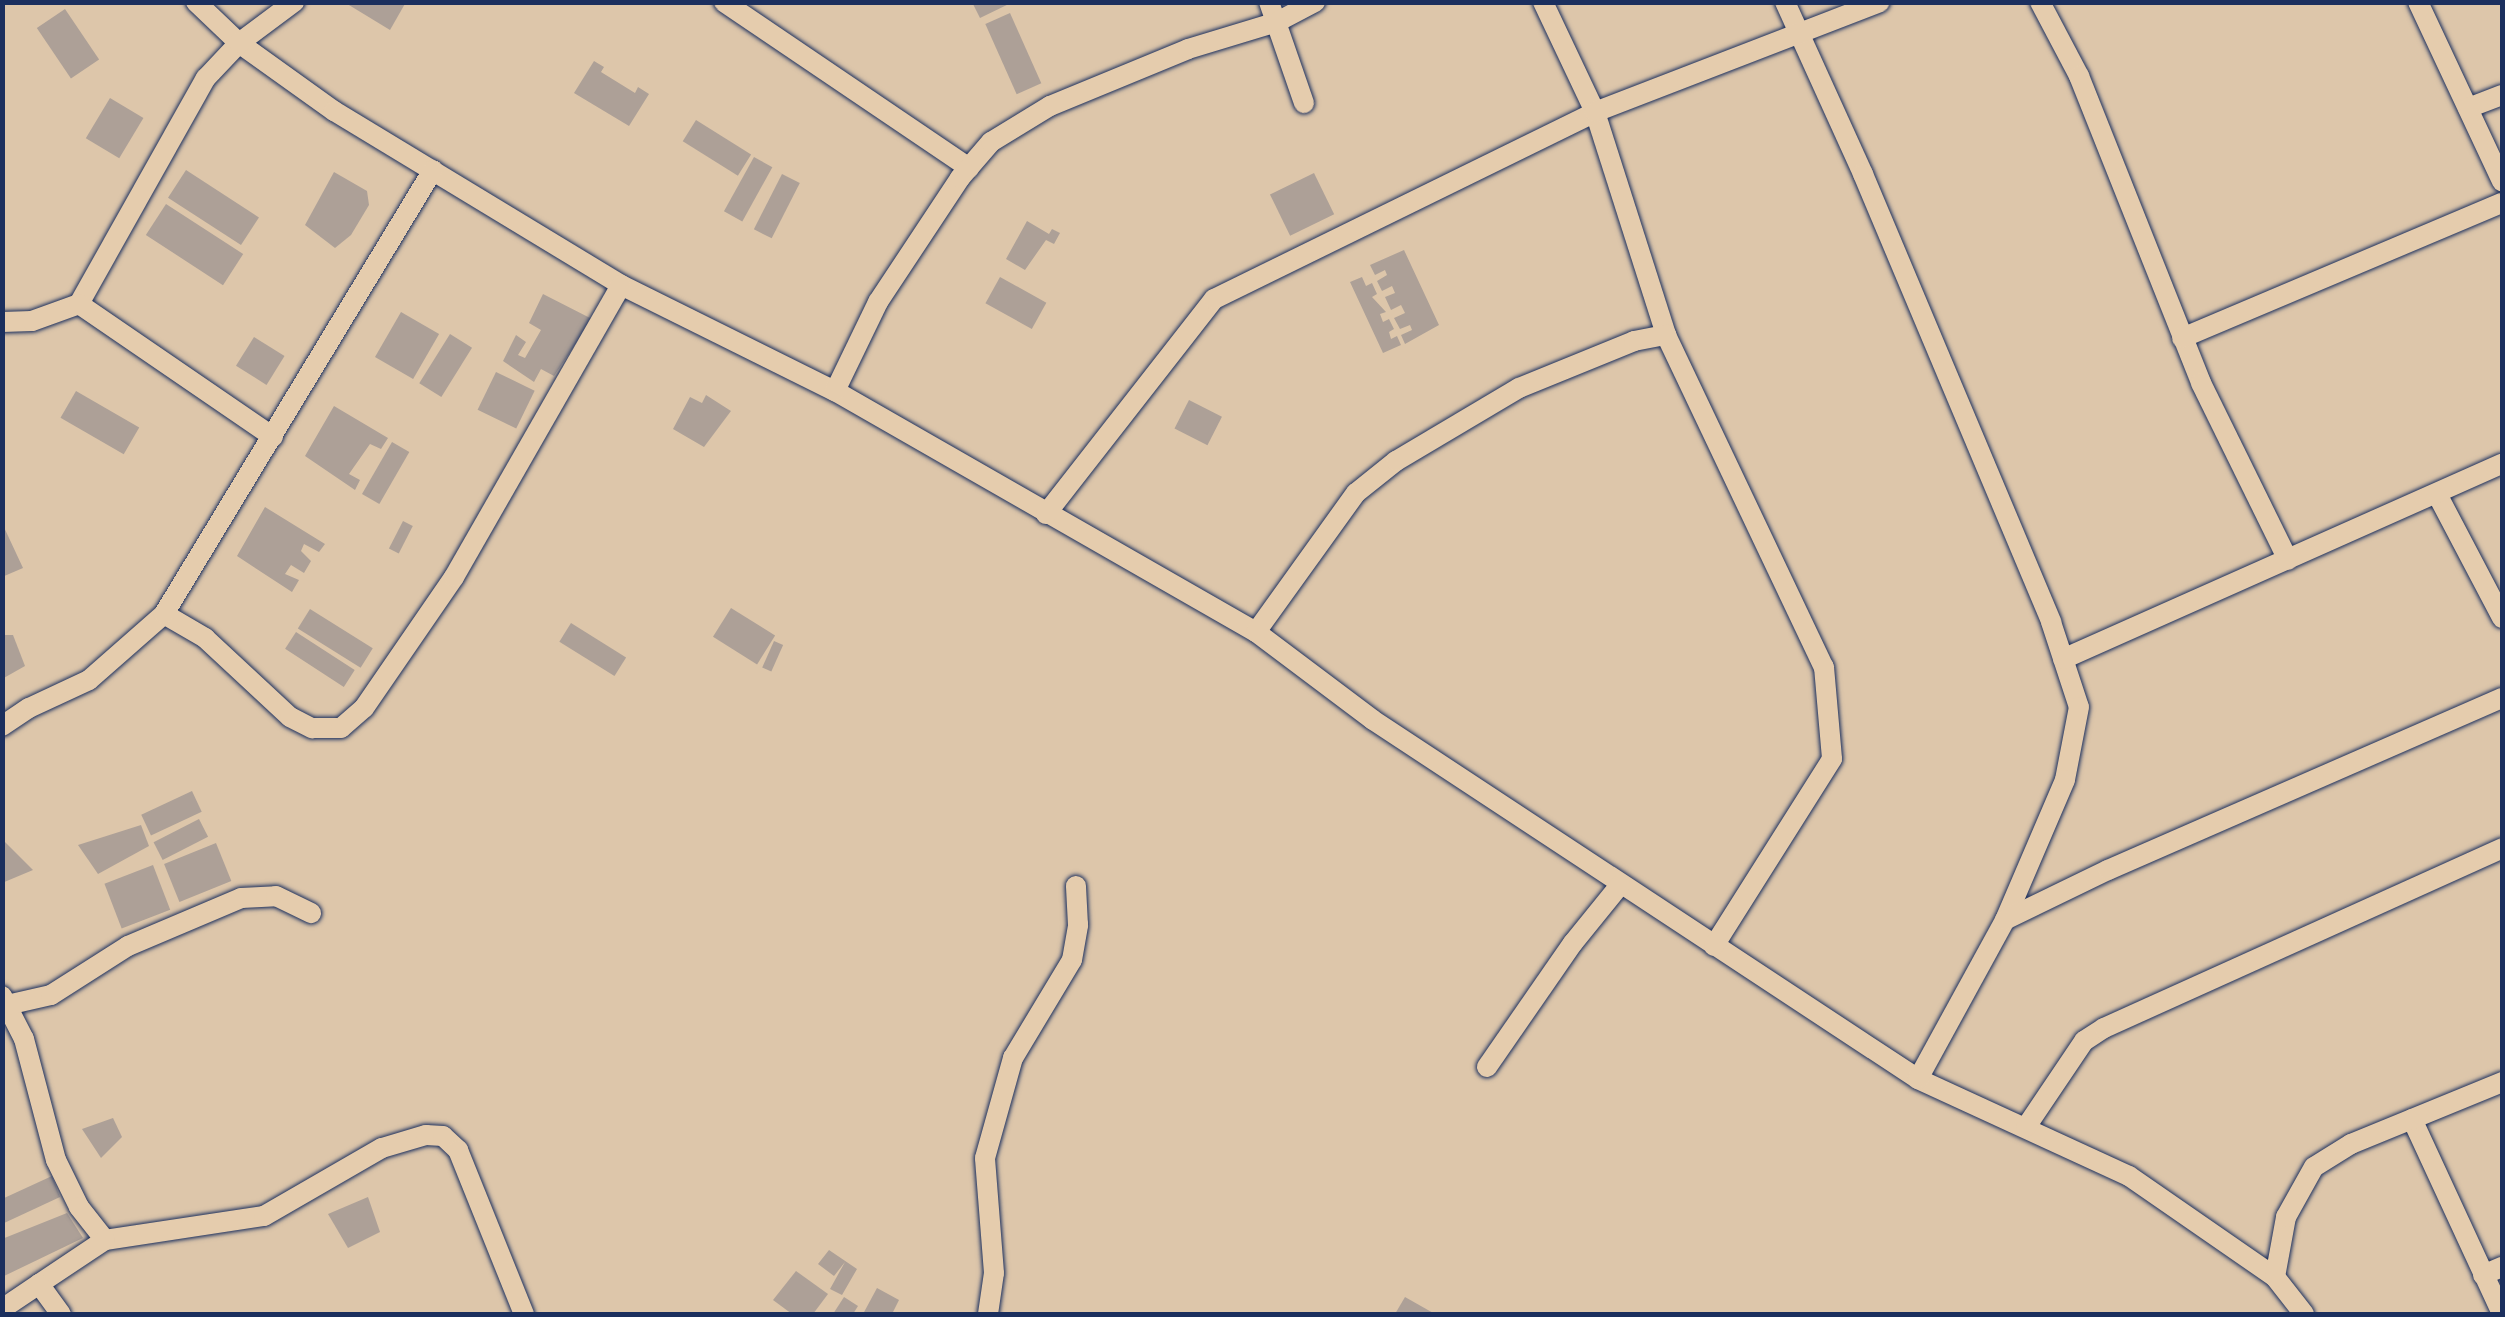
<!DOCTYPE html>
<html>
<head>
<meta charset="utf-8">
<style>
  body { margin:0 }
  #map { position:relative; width:2505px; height:1317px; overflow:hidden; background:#ddc6aa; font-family:"Gochi Hand",sans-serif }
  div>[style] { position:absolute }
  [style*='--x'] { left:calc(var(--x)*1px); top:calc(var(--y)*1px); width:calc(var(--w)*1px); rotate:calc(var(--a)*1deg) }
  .building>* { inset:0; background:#ada097; transform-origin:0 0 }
  .roads { filter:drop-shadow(0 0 2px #1b2f5e) drop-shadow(0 0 2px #1b2f5e) }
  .minor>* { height:20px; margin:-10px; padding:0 10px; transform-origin:10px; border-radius:10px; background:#e5ccad }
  span { translate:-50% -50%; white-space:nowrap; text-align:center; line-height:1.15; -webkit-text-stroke:9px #e5ccad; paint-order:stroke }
  .frame { position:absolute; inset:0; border:5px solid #1b2f5e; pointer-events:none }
</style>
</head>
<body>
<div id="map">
  <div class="building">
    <div style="clip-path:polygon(344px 2px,406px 2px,390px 30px)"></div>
    <div style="clip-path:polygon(972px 2px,1013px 2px,980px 18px)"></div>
    <div style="left:65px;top:9px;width:61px;height:34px;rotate:56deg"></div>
    <div style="left:1010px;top:13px;width:77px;height:27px;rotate:66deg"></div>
    <div style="clip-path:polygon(594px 61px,604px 67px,601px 72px,635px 93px,638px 87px,649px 94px,629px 126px,574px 93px)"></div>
    <div style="left:110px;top:98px;width:39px;height:47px;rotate:31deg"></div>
    <div style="left:696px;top:120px;width:65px;height:25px;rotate:32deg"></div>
    <div style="left:754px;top:157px;width:21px;height:62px;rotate:29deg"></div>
    <div style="left:186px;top:170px;width:87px;height:33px;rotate:33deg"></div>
    <div style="clip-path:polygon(334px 172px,367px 191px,369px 205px,351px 235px,335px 248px,305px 225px)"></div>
    <div style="left:1314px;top:173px;width:46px;height:49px;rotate:64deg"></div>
    <div style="left:782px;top:174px;width:20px;height:62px;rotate:27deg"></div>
    <div style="left:166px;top:204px;width:92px;height:37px;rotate:33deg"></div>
    <div style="clip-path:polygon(1027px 221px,1049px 234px,1052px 229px,1060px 233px,1054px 244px,1046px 240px,1025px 270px,1006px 259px)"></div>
    <div style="clip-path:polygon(1404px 250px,1439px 325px,1405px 344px,1401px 335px,1412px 330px,1410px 325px,1400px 329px,1394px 318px,1405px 313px,1401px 305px,1391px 310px,1385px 297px,1395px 293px,1392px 286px,1382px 291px,1377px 281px,1387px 275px,1385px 270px,1375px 275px,1370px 265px)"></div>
    <div style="left:1000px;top:277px;width:53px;height:30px;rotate:29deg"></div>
    <div style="clip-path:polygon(1362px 277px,1366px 286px,1372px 283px,1377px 294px,1372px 297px,1386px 312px,1380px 314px,1383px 322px,1389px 319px,1394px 329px,1389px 332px,1391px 339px,1397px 336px,1401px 345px,1383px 353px,1350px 282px)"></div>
    <div style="clip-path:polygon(543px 294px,592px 319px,554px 376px,541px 369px,534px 382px,503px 361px,516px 335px,526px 342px,518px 355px,525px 358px,541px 330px,529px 323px)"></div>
    <div style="left:401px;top:312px;width:44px;height:52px;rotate:30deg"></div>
    <div style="left:450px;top:334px;width:26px;height:58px;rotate:32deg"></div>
    <div style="left:254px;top:337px;width:36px;height:34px;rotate:32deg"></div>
    <div style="left:496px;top:372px;width:43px;height:42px;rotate:26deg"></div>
    <div style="left:76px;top:391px;width:73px;height:31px;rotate:30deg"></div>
    <div style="clip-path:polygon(706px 395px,731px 411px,704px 447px,673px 429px,690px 397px,702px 403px)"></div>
    <div style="left:1189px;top:400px;width:37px;height:32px;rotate:27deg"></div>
    <div style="clip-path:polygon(334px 406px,388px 438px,381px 449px,370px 444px,349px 474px,360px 480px,355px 490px,305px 456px)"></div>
    <div style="left:392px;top:442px;width:20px;height:60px;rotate:30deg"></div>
    <div style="clip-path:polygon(265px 507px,325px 544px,319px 552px,304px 544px,301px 551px,311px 561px,304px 573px,291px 565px,285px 574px,299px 580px,292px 592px,237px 556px)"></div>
    <div style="left:403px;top:521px;width:11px;height:31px;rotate:27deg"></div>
    <div style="clip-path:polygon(2px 523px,23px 568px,2px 577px)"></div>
    <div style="left:731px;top:608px;width:52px;height:34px;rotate:32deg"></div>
    <div style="left:310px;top:609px;width:74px;height:23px;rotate:32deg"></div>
    <div style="left:571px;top:623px;width:65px;height:22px;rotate:32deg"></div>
    <div style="left:296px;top:632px;width:70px;height:20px;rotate:33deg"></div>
    <div style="clip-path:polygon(2px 635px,13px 635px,25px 666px,2px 679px)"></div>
    <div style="left:774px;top:641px;width:10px;height:29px;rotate:24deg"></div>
    <div style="left:192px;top:791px;width:23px;height:56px;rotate:65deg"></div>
    <div style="left:199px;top:819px;width:20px;height:51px;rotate:63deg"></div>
    <div style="clip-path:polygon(141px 825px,149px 846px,98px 874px,78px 845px)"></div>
    <div style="clip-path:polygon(2px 839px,33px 870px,2px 883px)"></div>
    <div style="left:216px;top:843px;width:41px;height:56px;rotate:68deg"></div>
    <div style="left:153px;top:865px;width:48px;height:52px;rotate:69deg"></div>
    <div style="clip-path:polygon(113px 1118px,122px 1137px,101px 1158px,82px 1129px)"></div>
    <div style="clip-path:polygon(52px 1176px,60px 1197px,2px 1224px,2px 1199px)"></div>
    <div style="clip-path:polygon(368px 1197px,380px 1232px,348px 1248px,328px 1214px)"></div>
    <div style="clip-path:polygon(67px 1213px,83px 1238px,2px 1277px,2px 1239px)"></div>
    <div style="clip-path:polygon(829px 1250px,857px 1269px,842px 1295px,830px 1289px,845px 1262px,834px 1276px,818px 1264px)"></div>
    <div style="clip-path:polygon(796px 1271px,828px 1294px,813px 1314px,792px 1314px,773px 1300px)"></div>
    <div style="clip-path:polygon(877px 1288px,899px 1300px,892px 1314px,863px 1314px)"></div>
    <div style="clip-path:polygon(844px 1297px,858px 1306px,853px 1314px,833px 1314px)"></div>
    <div style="clip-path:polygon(1405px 1297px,1435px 1314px,1395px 1314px)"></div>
  </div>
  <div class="roads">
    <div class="minor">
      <div style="--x:196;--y:2;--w:59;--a:43.6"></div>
      <div style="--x:239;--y:43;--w:117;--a:35.6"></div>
      <div style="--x:334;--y:111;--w:336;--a:31.2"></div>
      <div style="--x:621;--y:285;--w:239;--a:26.4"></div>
      <div style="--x:835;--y:391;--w:485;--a:29.8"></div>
      <div style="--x:1256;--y:632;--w:146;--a:36.9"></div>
      <div style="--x:1373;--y:720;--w:653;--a:33.37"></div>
      <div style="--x:1918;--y:1079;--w:232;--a:24.7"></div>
      <div style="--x:2129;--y:1176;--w:178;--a:34.7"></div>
      <div style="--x:2275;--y:1277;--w:47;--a:51.9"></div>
      <div style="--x:724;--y:2;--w:296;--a:34.1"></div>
      <div style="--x:1269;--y:2;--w:107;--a:70.9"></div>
      <div style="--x:1543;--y:2;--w:122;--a:64.7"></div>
      <div style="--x:1595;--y:112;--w:234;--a:72.3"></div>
      <div style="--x:1666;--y:335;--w:368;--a:64.6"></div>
      <div style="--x:1824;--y:667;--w:92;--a:85"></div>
      <div style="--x:1832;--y:759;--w:221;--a:122.3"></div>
      <div style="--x:1785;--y:2;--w:189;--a:65.6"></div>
      <div style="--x:1863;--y:174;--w:486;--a:67.2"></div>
      <div style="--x:2051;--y:622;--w:89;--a:71.8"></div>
      <div style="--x:2079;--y:707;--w:74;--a:100.9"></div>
      <div style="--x:2065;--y:780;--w:152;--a:113.2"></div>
      <div style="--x:2005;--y:920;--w:181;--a:118.7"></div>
      <div style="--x:2040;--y:2;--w:84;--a:62.2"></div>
      <div style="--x:2079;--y:76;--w:330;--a:68.3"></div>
      <div style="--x:2201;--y:383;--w:197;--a:63.8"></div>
      <div style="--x:2418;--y:2;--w:198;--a:64.9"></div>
      <div style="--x:2468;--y:108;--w:36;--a:-21"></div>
      <div style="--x:79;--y:304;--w:259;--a:-60.7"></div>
      <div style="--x:206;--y:78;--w:48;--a:-46.7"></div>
      <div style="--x:239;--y:43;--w:69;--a:-36.7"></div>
      <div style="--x:2;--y:322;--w:30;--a:-2"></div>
      <div style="--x:32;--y:321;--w:50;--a:-19.9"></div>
      <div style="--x:79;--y:304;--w:235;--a:34.4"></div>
      <div style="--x:2182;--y:338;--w:347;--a:-22.9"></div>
      <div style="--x:835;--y:391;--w:99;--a:-64.2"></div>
      <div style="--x:878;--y:302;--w:149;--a:-56.5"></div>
      <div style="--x:960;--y:178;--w:48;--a:-49.3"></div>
      <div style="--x:991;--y:142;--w:69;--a:-31.4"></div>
      <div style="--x:1050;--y:106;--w:149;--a:-22.4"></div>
      <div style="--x:1188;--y:49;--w:93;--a:-16.9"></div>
      <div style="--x:1277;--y:22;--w:43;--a:-27.8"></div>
      <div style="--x:2437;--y:494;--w:140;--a:62.3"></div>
      <div style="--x:1046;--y:514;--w:273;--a:-52"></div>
      <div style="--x:1214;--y:299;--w:424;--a:-26.1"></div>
      <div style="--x:1595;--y:112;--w:305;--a:-21.1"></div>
      <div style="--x:164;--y:614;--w:48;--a:30.3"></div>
      <div style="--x:205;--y:638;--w:116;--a:42.9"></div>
      <div style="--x:290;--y:717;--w:25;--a:27"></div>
      <div style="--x:312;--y:728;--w:29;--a:0"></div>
      <div style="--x:341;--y:728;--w:30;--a:-41"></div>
      <div style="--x:364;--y:708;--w:159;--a:-55.5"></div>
      <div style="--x:454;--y:577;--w:336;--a:-60.2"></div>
      <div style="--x:1256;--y:632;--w:171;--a:-54.3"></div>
      <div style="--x:1356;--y:493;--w:51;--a:-38.7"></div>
      <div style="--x:1396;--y:461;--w:143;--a:-30.7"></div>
      <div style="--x:1519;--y:388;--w:124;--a:-22.2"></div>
      <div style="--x:1634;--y:341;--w:33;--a:-11"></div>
      <div style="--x:2063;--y:659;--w:480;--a:-24"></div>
      <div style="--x:2;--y:726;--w:32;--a:-34"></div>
      <div style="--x:29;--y:708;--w:66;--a:-25"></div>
      <div style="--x:89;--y:680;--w:100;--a:-41.3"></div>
      <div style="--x:164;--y:614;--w:519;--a:-58.79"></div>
      <div style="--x:2005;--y:920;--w:114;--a:-25.9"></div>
      <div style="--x:2108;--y:870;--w:430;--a:-23.6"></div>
      <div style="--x:2;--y:996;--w:48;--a:62.9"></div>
      <div style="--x:24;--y:1039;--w:125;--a:75.2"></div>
      <div style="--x:56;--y:1160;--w:52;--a:63.9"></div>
      <div style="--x:79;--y:1207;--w:42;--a:51.8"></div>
      <div style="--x:105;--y:1240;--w:161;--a:-8.6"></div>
      <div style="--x:264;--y:1216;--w:136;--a:-30"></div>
      <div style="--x:382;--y:1148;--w:46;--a:-16.5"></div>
      <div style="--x:426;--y:1135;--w:17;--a:3"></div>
      <div style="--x:443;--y:1136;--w:21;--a:43"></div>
      <div style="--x:458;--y:1150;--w:177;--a:68.1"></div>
      <div style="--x:7;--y:1005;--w:45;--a:-12.8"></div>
      <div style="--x:51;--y:995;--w:91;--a:-32.5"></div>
      <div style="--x:128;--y:946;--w:123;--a:-23"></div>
      <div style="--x:241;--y:898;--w:35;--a:-3"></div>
      <div style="--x:276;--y:896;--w:39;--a:26"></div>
      <div style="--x:1487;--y:1067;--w:151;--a:-55.3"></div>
      <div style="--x:1573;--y:943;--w:75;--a:-51"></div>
      <div style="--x:2412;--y:1119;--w:215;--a:65.2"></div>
      <div style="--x:2026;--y:1127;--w:104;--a:-56"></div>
      <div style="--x:2084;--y:1041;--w:24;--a:-33"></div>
      <div style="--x:2104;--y:1028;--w:437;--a:-24.3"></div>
      <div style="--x:2483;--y:1275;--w:21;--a:-23"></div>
      <div style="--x:2275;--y:1277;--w:61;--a:-79.6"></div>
      <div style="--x:2286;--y:1217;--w:57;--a:-60.8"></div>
      <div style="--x:2314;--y:1167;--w:44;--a:-31.9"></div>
      <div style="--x:2351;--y:1144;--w:163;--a:-22.3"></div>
      <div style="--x:39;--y:1284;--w:79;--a:-33.7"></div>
      <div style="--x:2;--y:1309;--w:45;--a:-34"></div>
      <div style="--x:39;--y:1284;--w:37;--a:54"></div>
      <div style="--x:988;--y:1314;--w:41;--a:-81.7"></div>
      <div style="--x:994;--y:1273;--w:115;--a:-94.5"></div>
      <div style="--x:985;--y:1158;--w:104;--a:-74.4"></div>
      <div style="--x:1013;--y:1058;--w:114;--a:-59"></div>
      <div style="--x:1072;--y:960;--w:36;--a:-80"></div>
      <div style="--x:1078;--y:925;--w:39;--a:-93"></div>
    </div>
  </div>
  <div class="frame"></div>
</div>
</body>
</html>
